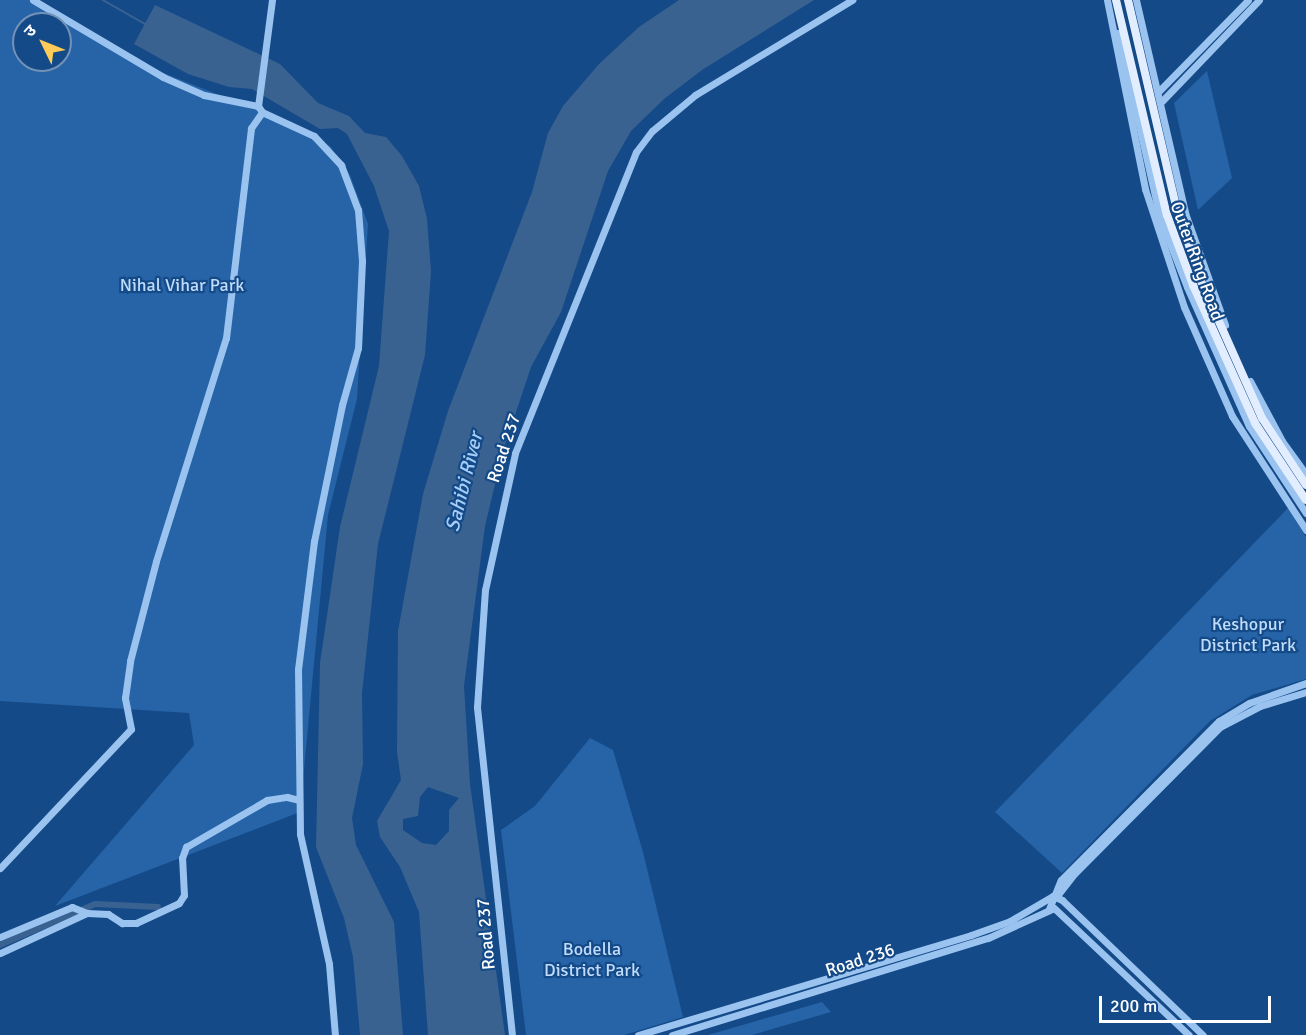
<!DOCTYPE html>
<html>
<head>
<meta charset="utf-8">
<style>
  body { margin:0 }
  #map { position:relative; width:1306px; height:1035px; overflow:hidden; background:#144a88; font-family:Signika,"Noto Sans Devanagari",sans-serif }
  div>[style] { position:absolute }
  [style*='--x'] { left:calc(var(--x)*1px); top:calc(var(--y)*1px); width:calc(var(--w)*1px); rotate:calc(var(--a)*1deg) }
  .green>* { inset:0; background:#2664a7 }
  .water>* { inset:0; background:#3a6291 }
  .stream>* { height:1.5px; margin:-0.75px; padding:0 0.75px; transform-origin:0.75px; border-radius:0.75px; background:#3a6291 }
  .canal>* { height:6px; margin:-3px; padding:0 3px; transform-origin:3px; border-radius:3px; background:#3a6291 }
  .minor>* { height:7px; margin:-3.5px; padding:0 3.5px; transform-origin:3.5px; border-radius:3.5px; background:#9ac3ef }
  .major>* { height:8px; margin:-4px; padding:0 4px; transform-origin:4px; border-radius:4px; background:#e2eeff }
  span { translate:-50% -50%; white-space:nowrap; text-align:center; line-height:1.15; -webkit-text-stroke:4.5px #144a88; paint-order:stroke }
  .street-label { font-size:18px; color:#fff }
  .park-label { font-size:18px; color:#c0dcfb }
  .water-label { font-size:20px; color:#a6cdf7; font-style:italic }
  .north { position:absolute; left:12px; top:12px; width:60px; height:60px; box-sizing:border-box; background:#144a88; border:2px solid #7292b8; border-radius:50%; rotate:313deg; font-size:16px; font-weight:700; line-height:24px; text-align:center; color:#fff }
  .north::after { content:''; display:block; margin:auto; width:21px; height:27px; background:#ffcb58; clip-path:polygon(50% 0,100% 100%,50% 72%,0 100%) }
  .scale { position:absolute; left:1099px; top:996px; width:172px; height:27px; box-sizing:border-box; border:3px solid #fff; border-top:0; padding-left:8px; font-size:18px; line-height:21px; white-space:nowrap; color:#fff; -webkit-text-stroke:4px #144a88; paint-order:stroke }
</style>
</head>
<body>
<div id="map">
  <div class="green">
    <div style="clip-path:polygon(evenodd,0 0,40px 0,133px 61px,265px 113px,330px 146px,350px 175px,368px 224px,357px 399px,328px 515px,300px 812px,55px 906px,194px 745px,189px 713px,0 701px,0 0,24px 24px,60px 24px,60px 60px,24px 60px,24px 24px)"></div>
    <div style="clip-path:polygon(1207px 71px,1232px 178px,1198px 210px,1174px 103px)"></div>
    <div style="clip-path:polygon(1288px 508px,1306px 537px,1306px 679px,1252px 695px,1210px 721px,1062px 873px,995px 812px)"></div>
    <div style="clip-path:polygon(590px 738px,613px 750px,643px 852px,683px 1017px,624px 1035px,526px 1035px,501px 830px,535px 806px)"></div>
    <div style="clip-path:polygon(822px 1002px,831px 1012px,752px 1035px,708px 1035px)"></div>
  </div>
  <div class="water">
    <div style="clip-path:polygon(evenodd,679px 0,814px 0,702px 70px,664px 99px,631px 131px,608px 171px,561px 312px,531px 367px,503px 451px,485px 526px,464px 686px,470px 784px,505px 1035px,428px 1035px,419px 912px,400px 867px,380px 837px,377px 821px,401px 780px,397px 752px,398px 631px,423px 494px,448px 411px,532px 192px,548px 133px,563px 106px,599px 64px,639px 27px,679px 0,428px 787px,459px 798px,449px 810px,449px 831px,436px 845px,422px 843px,403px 830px,403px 819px,418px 816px,420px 797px,428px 787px)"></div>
    <div style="clip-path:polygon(155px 5px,280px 64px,318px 103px,349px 116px,365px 133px,386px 137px,402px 156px,419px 186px,427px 219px,431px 271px,425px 355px,378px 544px,362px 693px,363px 764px,352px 818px,356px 845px,394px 922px,403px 1035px,360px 1035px,353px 957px,344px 918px,316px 847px,320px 663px,340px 527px,379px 366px,389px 231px,374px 186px,347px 134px,338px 128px,320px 129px,252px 89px,229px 87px,188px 74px,134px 44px)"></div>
  </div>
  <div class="stream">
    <div style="--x:103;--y:0;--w:51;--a:29.6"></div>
  </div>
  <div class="canal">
    <div style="--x:0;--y:945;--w:103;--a:-23.3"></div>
    <div style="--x:95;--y:904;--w:63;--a:2.7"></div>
  </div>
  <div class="minor">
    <div style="--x:33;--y:0;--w:151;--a:30.6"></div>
    <div style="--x:163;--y:77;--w:45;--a:23.7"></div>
    <div style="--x:204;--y:95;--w:55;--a:11.5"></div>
    <div style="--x:272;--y:0;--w:107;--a:97.5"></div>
    <div style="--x:258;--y:106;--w:7;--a:56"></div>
    <div style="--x:262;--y:112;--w:57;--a:24.8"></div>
    <div style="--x:314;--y:136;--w:40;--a:47"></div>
    <div style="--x:341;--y:165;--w:48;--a:69.3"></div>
    <div style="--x:358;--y:210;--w:51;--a:85.5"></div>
    <div style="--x:362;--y:261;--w:87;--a:92.6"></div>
    <div style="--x:358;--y:348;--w:59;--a:105.7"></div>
    <div style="--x:342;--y:405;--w:139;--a:101.6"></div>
    <div style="--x:314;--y:541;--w:129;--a:97.1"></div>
    <div style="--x:298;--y:669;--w:165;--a:89.3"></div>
    <div style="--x:300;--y:834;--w:133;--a:77.4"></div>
    <div style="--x:329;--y:964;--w:71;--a:85.2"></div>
    <div style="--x:1107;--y:0;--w:193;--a:78.6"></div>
    <div style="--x:1145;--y:189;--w:124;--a:71.7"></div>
    <div style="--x:1184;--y:307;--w:119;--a:66.2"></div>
    <div style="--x:1232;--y:416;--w:136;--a:57"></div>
    <div style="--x:1136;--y:0;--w:219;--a:77"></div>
    <div style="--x:1185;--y:213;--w:119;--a:70.3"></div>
    <div style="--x:1118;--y:33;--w:190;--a:77.2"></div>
    <div style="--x:1160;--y:218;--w:74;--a:68.6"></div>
    <div style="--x:1187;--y:287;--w:152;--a:66"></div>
    <div style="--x:1249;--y:426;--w:104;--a:56.8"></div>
    <div style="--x:1159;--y:91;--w:127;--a:-45.6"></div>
    <div style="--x:1162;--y:101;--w:140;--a:-46.2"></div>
    <div style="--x:1250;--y:381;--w:68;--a:61.9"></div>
    <div style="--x:1282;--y:441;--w:41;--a:54"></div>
    <div style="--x:0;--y:868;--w:191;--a:-46.7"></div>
    <div style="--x:131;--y:729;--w:32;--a:-101"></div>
    <div style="--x:125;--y:698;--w:37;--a:-82"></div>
    <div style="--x:130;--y:661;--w:103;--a:-75.4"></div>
    <div style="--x:156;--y:561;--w:234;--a:-72.6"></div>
    <div style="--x:226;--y:338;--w:211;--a:-83.2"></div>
    <div style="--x:251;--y:128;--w:19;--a:-55"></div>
    <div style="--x:1056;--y:897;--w:31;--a:-52"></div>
    <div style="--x:1075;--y:873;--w:206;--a:-45.2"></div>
    <div style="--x:1220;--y:727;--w:45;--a:-27.7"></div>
    <div style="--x:1260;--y:706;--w:48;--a:-16.9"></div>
    <div style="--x:1049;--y:909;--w:31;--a:-68"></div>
    <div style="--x:1061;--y:880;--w:224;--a:-45.2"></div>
    <div style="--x:1219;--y:721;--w:35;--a:-31"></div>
    <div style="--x:1249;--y:703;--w:60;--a:-19.3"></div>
    <div style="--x:0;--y:937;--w:78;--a:-22.6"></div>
    <div style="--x:72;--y:907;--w:16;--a:22"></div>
    <div style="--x:87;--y:913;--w:21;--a:3"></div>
    <div style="--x:108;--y:914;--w:17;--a:33"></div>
    <div style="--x:122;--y:923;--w:14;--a:0"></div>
    <div style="--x:136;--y:923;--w:47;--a:-24.9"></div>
    <div style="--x:179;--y:903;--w:9;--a:-58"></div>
    <div style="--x:184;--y:895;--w:37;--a:-93"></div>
    <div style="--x:182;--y:858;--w:12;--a:-70"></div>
    <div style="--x:186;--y:847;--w:94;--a:-30.1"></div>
    <div style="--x:267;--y:800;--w:20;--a:-9"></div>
    <div style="--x:287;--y:797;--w:12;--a:14"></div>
    <div style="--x:0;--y:953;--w:96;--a:-24.7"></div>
    <div style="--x:512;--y:1035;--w:330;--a:-96.1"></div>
    <div style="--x:477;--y:707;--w:117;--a:-86.1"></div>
    <div style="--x:485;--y:590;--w:140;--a:-77.6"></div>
    <div style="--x:515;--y:453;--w:324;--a:-68.1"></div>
    <div style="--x:636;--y:152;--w:26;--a:-53"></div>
    <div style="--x:652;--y:131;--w:56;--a:-39.9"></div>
    <div style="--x:695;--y:95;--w:184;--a:-31.2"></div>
    <div style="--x:638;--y:1035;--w:348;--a:-16.7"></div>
    <div style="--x:971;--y:935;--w:41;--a:-19.7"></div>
    <div style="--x:1010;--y:921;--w:50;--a:-30.2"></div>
    <div style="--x:1053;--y:896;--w:10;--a:24"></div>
    <div style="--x:1062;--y:900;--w:195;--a:43.8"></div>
    <div style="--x:672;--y:1035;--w:331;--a:-17.1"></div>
    <div style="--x:988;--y:938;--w:72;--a:-24.4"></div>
    <div style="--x:1054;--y:908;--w:185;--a:43.3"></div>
  </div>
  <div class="major">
    <div style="--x:1116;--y:0;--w:221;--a:76.7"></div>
    <div style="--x:1167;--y:215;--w:75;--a:69.6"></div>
    <div style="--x:1193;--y:285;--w:151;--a:65.8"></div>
    <div style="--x:1255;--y:423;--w:92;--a:56.5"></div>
    <div style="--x:1128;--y:0;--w:216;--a:76.9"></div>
    <div style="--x:1177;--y:210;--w:75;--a:71.3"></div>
    <div style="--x:1201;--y:281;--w:150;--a:66"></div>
    <div style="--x:1262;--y:418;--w:80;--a:56.7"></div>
  </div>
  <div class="street-label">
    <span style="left:1197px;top:261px;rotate:70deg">Outer Ring Road</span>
    <span style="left:504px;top:448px;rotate:-72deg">Road 237</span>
    <span style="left:486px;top:934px;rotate:-95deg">Road 237</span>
    <span style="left:860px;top:960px;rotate:-18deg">Road 236</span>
  </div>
  <div class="park-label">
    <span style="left:182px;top:285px">Nihal Vihar Park</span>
    <span style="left:1248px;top:635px">Keshopur<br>District Park</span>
    <span style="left:592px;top:960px">Bodella<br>District Park</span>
  </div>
  <div class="water-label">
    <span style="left:464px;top:482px;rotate:-76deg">Sahibi River</span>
  </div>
  <div class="north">उ</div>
  <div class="scale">200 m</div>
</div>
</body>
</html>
